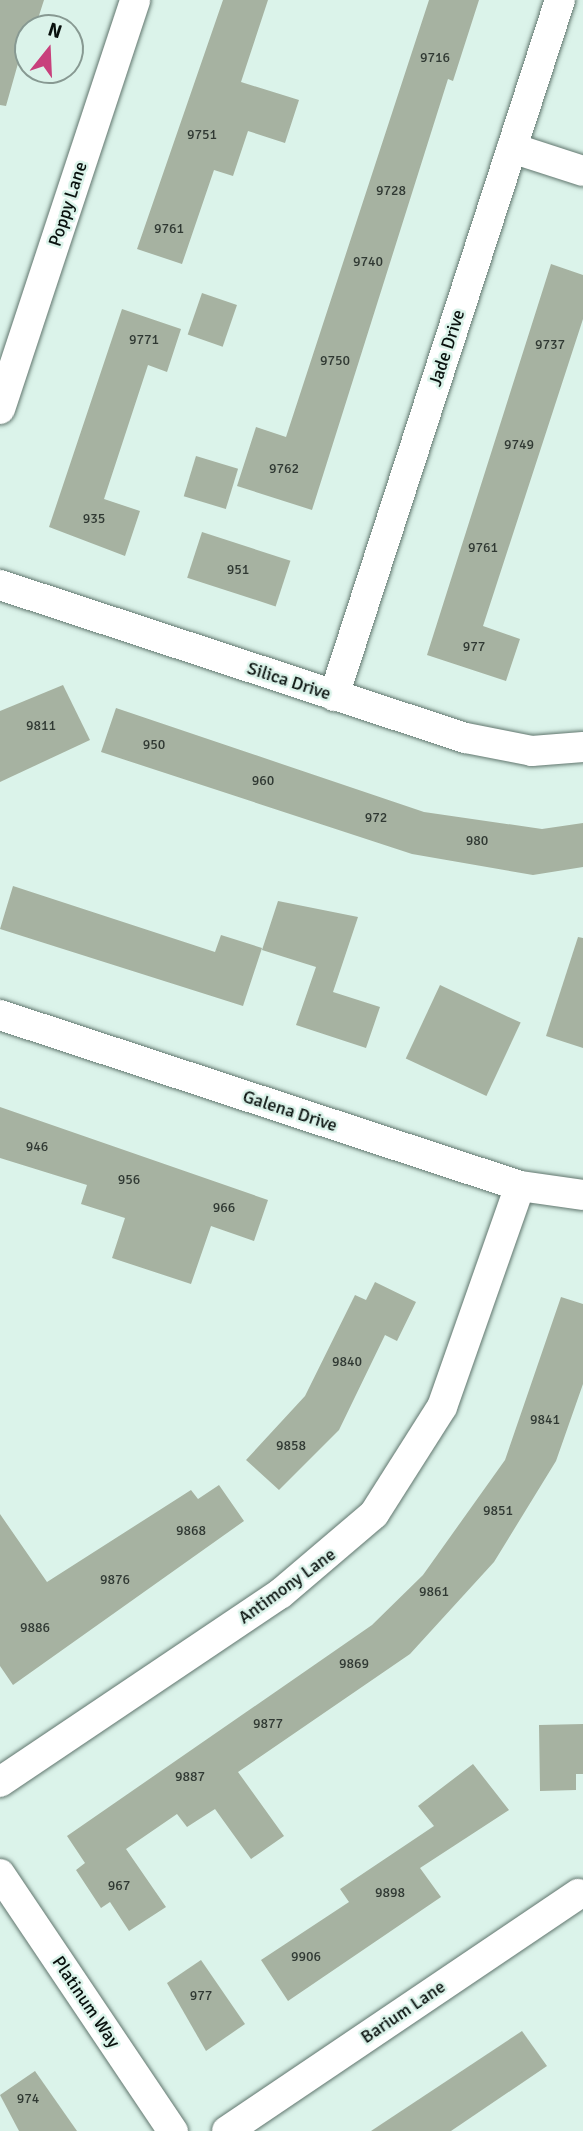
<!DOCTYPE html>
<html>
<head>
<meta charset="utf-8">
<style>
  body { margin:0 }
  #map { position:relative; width:583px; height:2131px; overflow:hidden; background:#dbf3ea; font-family:Signika,sans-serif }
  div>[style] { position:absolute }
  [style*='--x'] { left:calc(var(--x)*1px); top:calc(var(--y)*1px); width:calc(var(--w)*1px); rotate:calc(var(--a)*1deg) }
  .building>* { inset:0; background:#a6b2a1; transform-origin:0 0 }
  .roads { filter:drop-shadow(0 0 2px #61766e) drop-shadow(0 0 2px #61766e) }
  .minor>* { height:30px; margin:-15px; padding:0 15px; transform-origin:15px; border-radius:15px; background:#fff }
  span { translate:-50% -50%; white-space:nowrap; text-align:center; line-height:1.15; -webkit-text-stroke:5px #dbf3ea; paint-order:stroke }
  .number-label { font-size:14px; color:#303933 }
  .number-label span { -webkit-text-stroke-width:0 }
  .street-label { font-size:18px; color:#09110e }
  .north { position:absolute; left:14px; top:14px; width:70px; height:70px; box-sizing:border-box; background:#dbf3ea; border:2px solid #879992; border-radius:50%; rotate:18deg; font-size:19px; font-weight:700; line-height:28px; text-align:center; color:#09110e }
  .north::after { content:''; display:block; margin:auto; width:24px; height:32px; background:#c8407c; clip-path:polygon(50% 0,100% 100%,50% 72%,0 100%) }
</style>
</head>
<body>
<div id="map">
  <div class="building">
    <div style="clip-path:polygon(0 0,44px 0,35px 28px,28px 28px,6px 106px,0 105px)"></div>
    <div style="clip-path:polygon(223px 0,268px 0,241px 82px,299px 100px,285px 143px,248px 131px,233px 176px,214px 170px,182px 264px,137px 249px)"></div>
    <div style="clip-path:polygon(429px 0,479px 0,453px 81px,448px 79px,312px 510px,237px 486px,256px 427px,286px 437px)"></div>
    <div style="clip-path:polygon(551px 264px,583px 275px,583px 319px,483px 626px,520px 639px,506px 681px,427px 655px)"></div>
    <div style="left:202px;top:293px;width:37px;height:44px;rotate:19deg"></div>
    <div style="clip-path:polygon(122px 309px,181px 329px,167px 372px,148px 365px,104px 499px,140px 511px,125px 556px,49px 527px)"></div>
    <div style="left:196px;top:456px;width:44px;height:42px;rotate:17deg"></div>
    <div style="left:202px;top:532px;width:93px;height:48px;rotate:18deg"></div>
    <div style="clip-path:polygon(63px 685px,90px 740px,0 782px,0 711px)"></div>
    <div style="clip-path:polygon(116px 708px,424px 812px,542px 829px,583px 823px,583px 867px,533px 875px,412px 854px,101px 752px)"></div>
    <div style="clip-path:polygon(13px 886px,215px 952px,221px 935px,262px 948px,243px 1006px,0 929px)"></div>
    <div style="clip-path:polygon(278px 901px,358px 917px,333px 992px,380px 1007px,366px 1048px,296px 1025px,316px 967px,262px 950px)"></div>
    <div style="clip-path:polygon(578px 937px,583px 938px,583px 1048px,546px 1036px)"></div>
    <div style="left:440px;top:985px;width:89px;height:81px;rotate:25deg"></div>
    <div style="clip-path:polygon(0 1107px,268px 1200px,254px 1241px,211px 1226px,191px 1284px,112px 1258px,125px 1218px,81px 1204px,87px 1185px,0 1158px)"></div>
    <div style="clip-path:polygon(375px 1282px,416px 1302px,397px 1341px,385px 1335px,339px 1430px,279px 1490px,246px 1460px,305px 1396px,355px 1295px,366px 1300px)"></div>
    <div style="clip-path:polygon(561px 1297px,583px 1304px,583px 1384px,556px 1461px,494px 1562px,410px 1654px,238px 1772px,284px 1836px,251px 1859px,215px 1809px,187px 1827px,177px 1814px,126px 1849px,166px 1907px,129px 1931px,110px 1902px,101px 1908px,76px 1870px,85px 1863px,67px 1836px,372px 1625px,423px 1575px,505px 1460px)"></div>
    <div style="clip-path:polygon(219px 1485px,244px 1521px,13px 1685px,0 1666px,0 1514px,47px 1582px,191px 1490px,198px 1499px)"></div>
    <div style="clip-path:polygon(583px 1724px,583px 1774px,576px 1774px,576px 1790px,540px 1791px,539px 1725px)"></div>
    <div style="clip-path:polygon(473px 1764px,509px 1810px,420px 1868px,441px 1897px,288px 2001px,261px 1960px,349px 1902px,340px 1889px,434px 1826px,418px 1806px)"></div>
    <div style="clip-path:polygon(201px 1960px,245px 2024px,206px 2051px,167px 1983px)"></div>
    <div style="clip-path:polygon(522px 2031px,547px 2066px,451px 2131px,371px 2131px)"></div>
    <div style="clip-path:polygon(35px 2071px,77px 2131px,19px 2131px,0 2095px)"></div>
  </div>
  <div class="roads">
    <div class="minor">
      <div style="--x:512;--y:148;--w:75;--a:17.9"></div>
      <div style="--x:0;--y:409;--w:431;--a:-71.7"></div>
      <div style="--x:0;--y:585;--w:490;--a:18.2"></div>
      <div style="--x:466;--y:738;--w:67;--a:11.1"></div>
      <div style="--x:532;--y:751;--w:51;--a:-4.5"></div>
      <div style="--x:334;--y:696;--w:732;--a:-72.01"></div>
      <div style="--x:0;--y:1015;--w:547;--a:18.2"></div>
      <div style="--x:520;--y:1186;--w:64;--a:8.1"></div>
      <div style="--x:0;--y:1782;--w:337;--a:-33.9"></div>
      <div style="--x:280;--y:1594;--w:123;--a:-40.4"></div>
      <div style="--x:374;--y:1514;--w:127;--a:-57.6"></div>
      <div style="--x:442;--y:1407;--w:234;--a:-70.6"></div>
      <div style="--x:0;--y:1874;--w:310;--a:56.1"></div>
      <div style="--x:227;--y:2131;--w:424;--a:-34"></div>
    </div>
  </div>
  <div class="number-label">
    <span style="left:435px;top:58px">9716</span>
    <span style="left:202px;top:135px">9751</span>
    <span style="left:391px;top:191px">9728</span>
    <span style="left:169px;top:229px">9761</span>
    <span style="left:368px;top:262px">9740</span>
    <span style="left:144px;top:340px">9771</span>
    <span style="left:550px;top:345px">9737</span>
    <span style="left:335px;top:361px">9750</span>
    <span style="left:519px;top:445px">9749</span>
    <span style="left:284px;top:469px">9762</span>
    <span style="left:94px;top:519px">935</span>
    <span style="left:483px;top:548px">9761</span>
    <span style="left:238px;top:570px">951</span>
    <span style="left:474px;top:647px">977</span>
    <span style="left:41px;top:726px">9811</span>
    <span style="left:154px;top:745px">950</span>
    <span style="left:263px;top:781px">960</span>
    <span style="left:376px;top:818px">972</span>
    <span style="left:477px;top:841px">980</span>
    <span style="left:37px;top:1147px">946</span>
    <span style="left:129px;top:1180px">956</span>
    <span style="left:224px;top:1208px">966</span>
    <span style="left:347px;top:1362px">9840</span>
    <span style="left:545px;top:1420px">9841</span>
    <span style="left:291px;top:1446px">9858</span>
    <span style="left:498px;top:1511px">9851</span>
    <span style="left:191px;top:1531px">9868</span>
    <span style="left:115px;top:1580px">9876</span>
    <span style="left:434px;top:1592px">9861</span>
    <span style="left:35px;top:1628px">9886</span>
    <span style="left:354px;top:1664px">9869</span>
    <span style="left:268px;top:1724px">9877</span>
    <span style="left:190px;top:1777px">9887</span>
    <span style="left:119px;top:1886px">967</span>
    <span style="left:390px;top:1893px">9898</span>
    <span style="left:306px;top:1957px">9906</span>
    <span style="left:201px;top:1996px">977</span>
    <span style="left:28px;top:2099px">974</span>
  </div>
  <div class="street-label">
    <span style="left:68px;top:204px;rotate:-72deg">Poppy Lane</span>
    <span style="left:447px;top:348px;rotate:-72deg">Jade Drive</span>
    <span style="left:289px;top:681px;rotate:18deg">Silica Drive</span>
    <span style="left:290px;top:1111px;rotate:18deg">Galena Drive</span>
    <span style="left:287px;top:1586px;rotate:-36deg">Antimony Lane</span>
    <span style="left:86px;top:2002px;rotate:56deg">Platinum Way</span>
    <span style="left:403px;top:2012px;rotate:-34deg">Barium Lane</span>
  </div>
  <div class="north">N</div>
</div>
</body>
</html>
